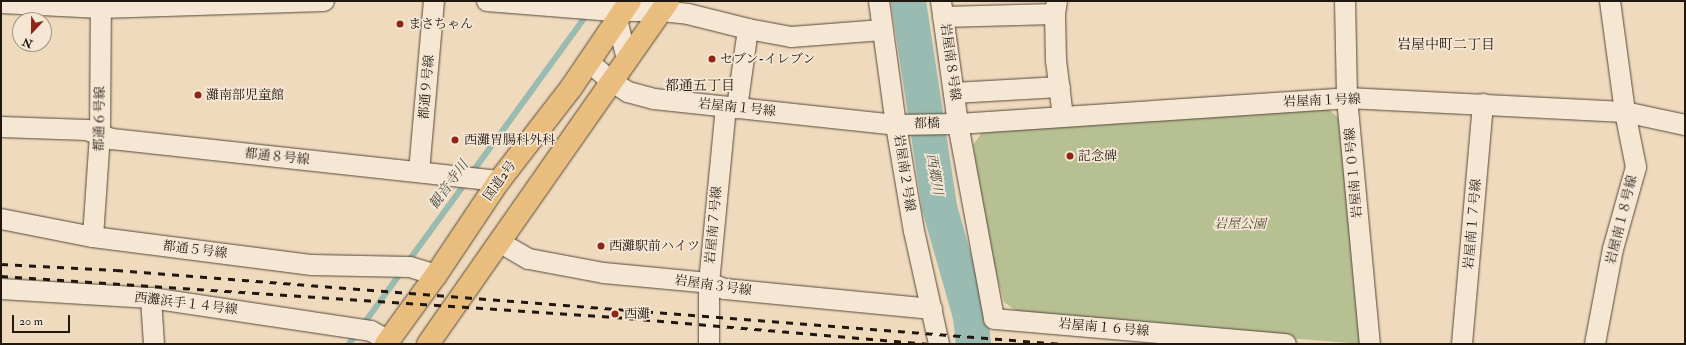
<!DOCTYPE html>
<html>
<head>
<meta charset="utf-8">
<style>
  body { margin:0 }
  #map { position:relative; width:1686px; height:345px; overflow:hidden; background:#f0dabd; font-family:"IM FELL Double Pica","Noto Serif JP",serif }
  div>[style] { position:absolute }
  [style*='--x'] { left:calc(var(--x)*1px); top:calc(var(--y)*1px); width:calc(var(--w)*1px); rotate:calc(var(--a)*1deg) }
  .green>* { inset:0; background:#b7c093 }
  .stream>* { height:6px; margin:-3px; padding:0 3px; transform-origin:3px; border-radius:3px; background:#9abbb1 }
  .river>* { height:35px; margin:-17.5px; padding:0 17.5px; transform-origin:17.5px; border-radius:17.5px; background:#9abbb1 }
  .roads { filter:drop-shadow(0 0 1px #54483a) drop-shadow(0 0 1px #54483a) }
  .street>* { height:20px; margin:-10px; padding:0 10px; transform-origin:10px; border-radius:10px; background:#f5e7d4 }
  .highway>* { height:22px; margin:-11px; padding:0 11px; transform-origin:11px; border-radius:11px; background:#e8bd7e }
  .rail>* { height:3px; margin-top:-1.5px; transform-origin:0; background:repeating-linear-gradient(90deg,#20170f 0 7px,transparent 0 14px) }
  .dots>* { width:11px; height:11px; translate:-50% -50%; box-sizing:border-box; border:2px solid #f5e7d4; border-radius:50% }
  span { translate:-50% -50%; white-space:nowrap; text-align:center; line-height:1.15; -webkit-text-stroke:3.5px #f5e7d4; paint-order:stroke }
  .poi-label { font-size:13px; color:#20170f }
  .left { translate:0 -50%; text-align:left }
  .street-label { font-size:13px; color:#20170f }
  .park-label { font-size:13px; color:#4d4a37; font-style:italic }
  .neighbourhood-label { font-size:14px; color:#20170f }
  .water-label { font-size:14px; color:#4b5048; font-style:italic }
  .frame { position:absolute; inset:0; border:2px solid #20170f; pointer-events:none }
  .north { position:absolute; left:12px; top:12px; width:40px; height:40px; box-sizing:border-box; background:#f5e7d4; border:1px solid #a09485; border-radius:50%; rotate:202deg; font-size:11px; font-weight:700; line-height:16px; text-align:center; color:#20170f }
  .north::after { content:''; display:block; margin:auto; width:14px; height:18px; background:#8f2418; clip-path:polygon(50% 0,100% 100%,50% 72%,0 100%) }
  .scale { position:absolute; left:12px; top:315px; width:58px; height:18px; box-sizing:border-box; border:2px solid #20170f; border-top:0; padding-left:5px; font-size:12px; line-height:14px; white-space:nowrap; color:#20170f; -webkit-text-stroke:3px #f5e7d4; paint-order:stroke }
</style>
</head>
<body>
<div id="map">
  <div class="green">
    <div style="clip-path:polygon(1327px 108px,1341px 120px,1362px 344px,1023px 316px,1004px 302px,989px 246px,973px 145px,983px 131px)"></div>
  </div>
  <div class="stream">
    <div style="--x:471;--y:174;--w:199;--a:-54"></div>
    <div style="--x:407;--y:263;--w:100;--a:-53.9"></div>
    <div style="--x:349;--y:344;--w:90;--a:-54"></div>
  </div>
  <div class="river">
    <div style="--x:908;--y:1;--w:208;--a:81.4"></div>
    <div style="--x:939;--y:207;--w:113;--a:74.1"></div>
    <div style="--x:970;--y:316;--w:28;--a:84"></div>
  </div>
  <div class="roads">
    <div class="street">
      <div style="--x:487;--y:1;--w:123;--a:4.6"></div>
      <div style="--x:610;--y:11;--w:51;--a:0"></div>
      <div style="--x:661;--y:11;--w:27;--a:6"></div>
      <div style="--x:688;--y:14;--w:62;--a:14"></div>
      <div style="--x:748;--y:29;--w:80;--a:97.9"></div>
      <div style="--x:879;--y:1;--w:125;--a:82.2"></div>
      <div style="--x:896;--y:125;--w:108;--a:80.4"></div>
      <div style="--x:914;--y:231;--w:116;--a:77.5"></div>
      <div style="--x:941;--y:1;--w:124;--a:82.1"></div>
      <div style="--x:958;--y:124;--w:198;--a:79.5"></div>
      <div style="--x:994;--y:319;--w:293;--a:4.9"></div>
      <div style="--x:1057;--y:1;--w:13;--a:99"></div>
      <div style="--x:1055;--y:14;--w:46;--a:88.8"></div>
      <div style="--x:1056;--y:60;--w:57;--a:83"></div>
      <div style="--x:1345;--y:1;--w:97;--a:88.8"></div>
      <div style="--x:1347;--y:98;--w:247;--a:84.7"></div>
      <div style="--x:1;--y:3;--w:100;--a:2.9"></div>
      <div style="--x:101;--y:8;--w:223;--a:-1.8"></div>
      <div style="--x:610;--y:11;--w:11;--a:52"></div>
      <div style="--x:617;--y:20;--w:40;--a:75.6"></div>
      <div style="--x:943;--y:17;--w:112;--a:-1.5"></div>
      <div style="--x:748;--y:29;--w:44;--a:10.5"></div>
      <div style="--x:791;--y:37;--w:92;--a:-4.4"></div>
      <div style="--x:589;--y:62;--w:29;--a:41"></div>
      <div style="--x:611;--y:81;--w:20;--a:33"></div>
      <div style="--x:628;--y:92;--w:27;--a:15"></div>
      <div style="--x:654;--y:99;--w:243;--a:6.1"></div>
      <div style="--x:896;--y:125;--w:62;--a:-0.9"></div>
      <div style="--x:958;--y:124;--w:390;--a:-3.8"></div>
      <div style="--x:1347;--y:98;--w:278;--a:2.9"></div>
      <div style="--x:1625;--y:112;--w:61;--a:12.2"></div>
      <div style="--x:954;--y:93;--w:106;--a:-3.2"></div>
      <div style="--x:1;--y:127;--w:86;--a:2"></div>
      <div style="--x:87;--y:130;--w:27;--a:20"></div>
      <div style="--x:112;--y:139;--w:389;--a:6.2"></div>
      <div style="--x:419;--y:172;--w:172;--a:-85"></div>
      <div style="--x:1;--y:219;--w:94;--a:11.1"></div>
      <div style="--x:93;--y:237;--w:221;--a:7.3"></div>
      <div style="--x:312;--y:265;--w:98;--a:1.2"></div>
      <div style="--x:410;--y:267;--w:27;--a:17"></div>
      <div style="--x:93;--y:237;--w:102;--a:-86.1"></div>
      <div style="--x:100;--y:135;--w:134;--a:-89.6"></div>
      <div style="--x:499;--y:242;--w:34;--a:30"></div>
      <div style="--x:529;--y:259;--w:76;--a:10.6"></div>
      <div style="--x:604;--y:273;--w:105;--a:5.4"></div>
      <div style="--x:709;--y:283;--w:17;--a:21"></div>
      <div style="--x:725;--y:289;--w:208;--a:5.5"></div>
      <div style="--x:1;--y:289;--w:150;--a:3.4"></div>
      <div style="--x:151;--y:298;--w:222;--a:8.5"></div>
      <div style="--x:371;--y:331;--w:21;--a:29"></div>
      <div style="--x:151;--y:298;--w:46;--a:86.3"></div>
      <div style="--x:709;--y:344;--w:61;--a:-90"></div>
      <div style="--x:709;--y:283;--w:177;--a:-84.5"></div>
      <div style="--x:1462;--y:344;--w:241;--a:-85"></div>
      <div style="--x:1595;--y:344;--w:97;--a:-79.3"></div>
      <div style="--x:1613;--y:249;--w:85;--a:-74.3"></div>
      <div style="--x:1636;--y:167;--w:56;--a:-101.3"></div>
      <div style="--x:1625;--y:112;--w:112;--a:-97.7"></div>
    </div>
    <div class="highway">
      <div style="--x:386;--y:344;--w:85;--a:-54.1"></div>
      <div style="--x:436;--y:275;--w:113;--a:-56.2"></div>
      <div style="--x:499;--y:181;--w:118;--a:-52.3"></div>
      <div style="--x:571;--y:88;--w:105;--a:-55.9"></div>
      <div style="--x:428;--y:344;--w:419;--a:-55"></div>
    </div>
  </div>
  <div class="rail">
    <div style="--x:1;--y:264;--w:115;--a:3"></div>
    <div style="--x:116;--y:270;--w:950;--a:4.47"></div>
    <div style="--x:1;--y:276;--w:615;--a:3.82"></div>
    <div style="--x:615;--y:317;--w:313;--a:4.9"></div>
  </div>
  <div class="dots">
    <div style="left:400px;top:24px;background:#8f2418"></div>
    <div style="left:712px;top:59px;background:#8f2418"></div>
    <div style="left:198px;top:95px;background:#8f2418"></div>
    <div style="left:455px;top:140px;background:#8f2418"></div>
    <div style="left:1070px;top:156px;background:#8f2418"></div>
    <div style="left:601px;top:246px;background:#8f2418"></div>
    <div style="left:615px;top:314px;background:#8f2418"></div>
  </div>
  <div class="poi-label">
    <span class="left" style="left:408px;top:24px">まさちゃん</span>
    <span class="left" style="left:720px;top:59px">セブン-イレブン</span>
    <span class="left" style="left:206px;top:95px">灘南部児童館</span>
    <span class="left" style="left:464px;top:140px">西灘胃腸科外科</span>
    <span class="left" style="left:1078px;top:156px">記念碑</span>
    <span class="left" style="left:609px;top:246px">西灘駅前ハイツ</span>
    <span class="left" style="left:624px;top:314px">西灘</span>
  </div>
  <div class="street-label">
    <span style="left:950px;top:62px;rotate:82deg">岩屋南８号線</span>
    <span style="left:427px;top:87px;rotate:-85deg">都通９号線</span>
    <span style="left:1322px;top:101px;rotate:-2deg">岩屋南１号線</span>
    <span style="left:737px;top:108px;rotate:6deg">岩屋南１号線</span>
    <span style="left:100px;top:119px;rotate:-89deg">都通６号線</span>
    <span style="left:927px;top:124px;rotate:-1deg">都橋</span>
    <span style="left:277px;top:157px;rotate:6deg">都通８号線</span>
    <span style="left:904px;top:173px;rotate:81deg">岩屋南２号線</span>
    <span style="left:1354px;top:173px;rotate:-95deg">岩屋南１０号線</span>
    <span style="left:500px;top:181px;rotate:-54deg">国道2号</span>
    <span style="left:1622px;top:220px;rotate:-76deg">岩屋南１８号線</span>
    <span style="left:1473px;top:224px;rotate:-85deg">岩屋南１７号線</span>
    <span style="left:714px;top:225px;rotate:-85deg">岩屋南７号線</span>
    <span style="left:195px;top:250px;rotate:7deg">都通５号線</span>
    <span style="left:713px;top:286px;rotate:8deg">岩屋南３号線</span>
    <span style="left:186px;top:304px;rotate:7deg">西灘浜手１４号線</span>
    <span style="left:1104px;top:328px;rotate:5deg">岩屋南１６号線</span>
  </div>
  <div class="park-label">
    <span style="left:1240px;top:224px">岩屋公園</span>
  </div>
  <div class="neighbourhood-label">
    <span style="left:1446px;top:45px">岩屋中町二丁目</span>
    <span style="left:700px;top:86px">都通五丁目</span>
  </div>
  <div class="water-label">
    <span style="left:934px;top:174px;rotate:81deg">西郷川</span>
    <span style="left:449px;top:185px;rotate:-54deg">観音寺川</span>
  </div>
  <div class="frame"></div>
  <div class="north">N</div>
  <div class="scale">20 m</div>
</div>
</body>
</html>
